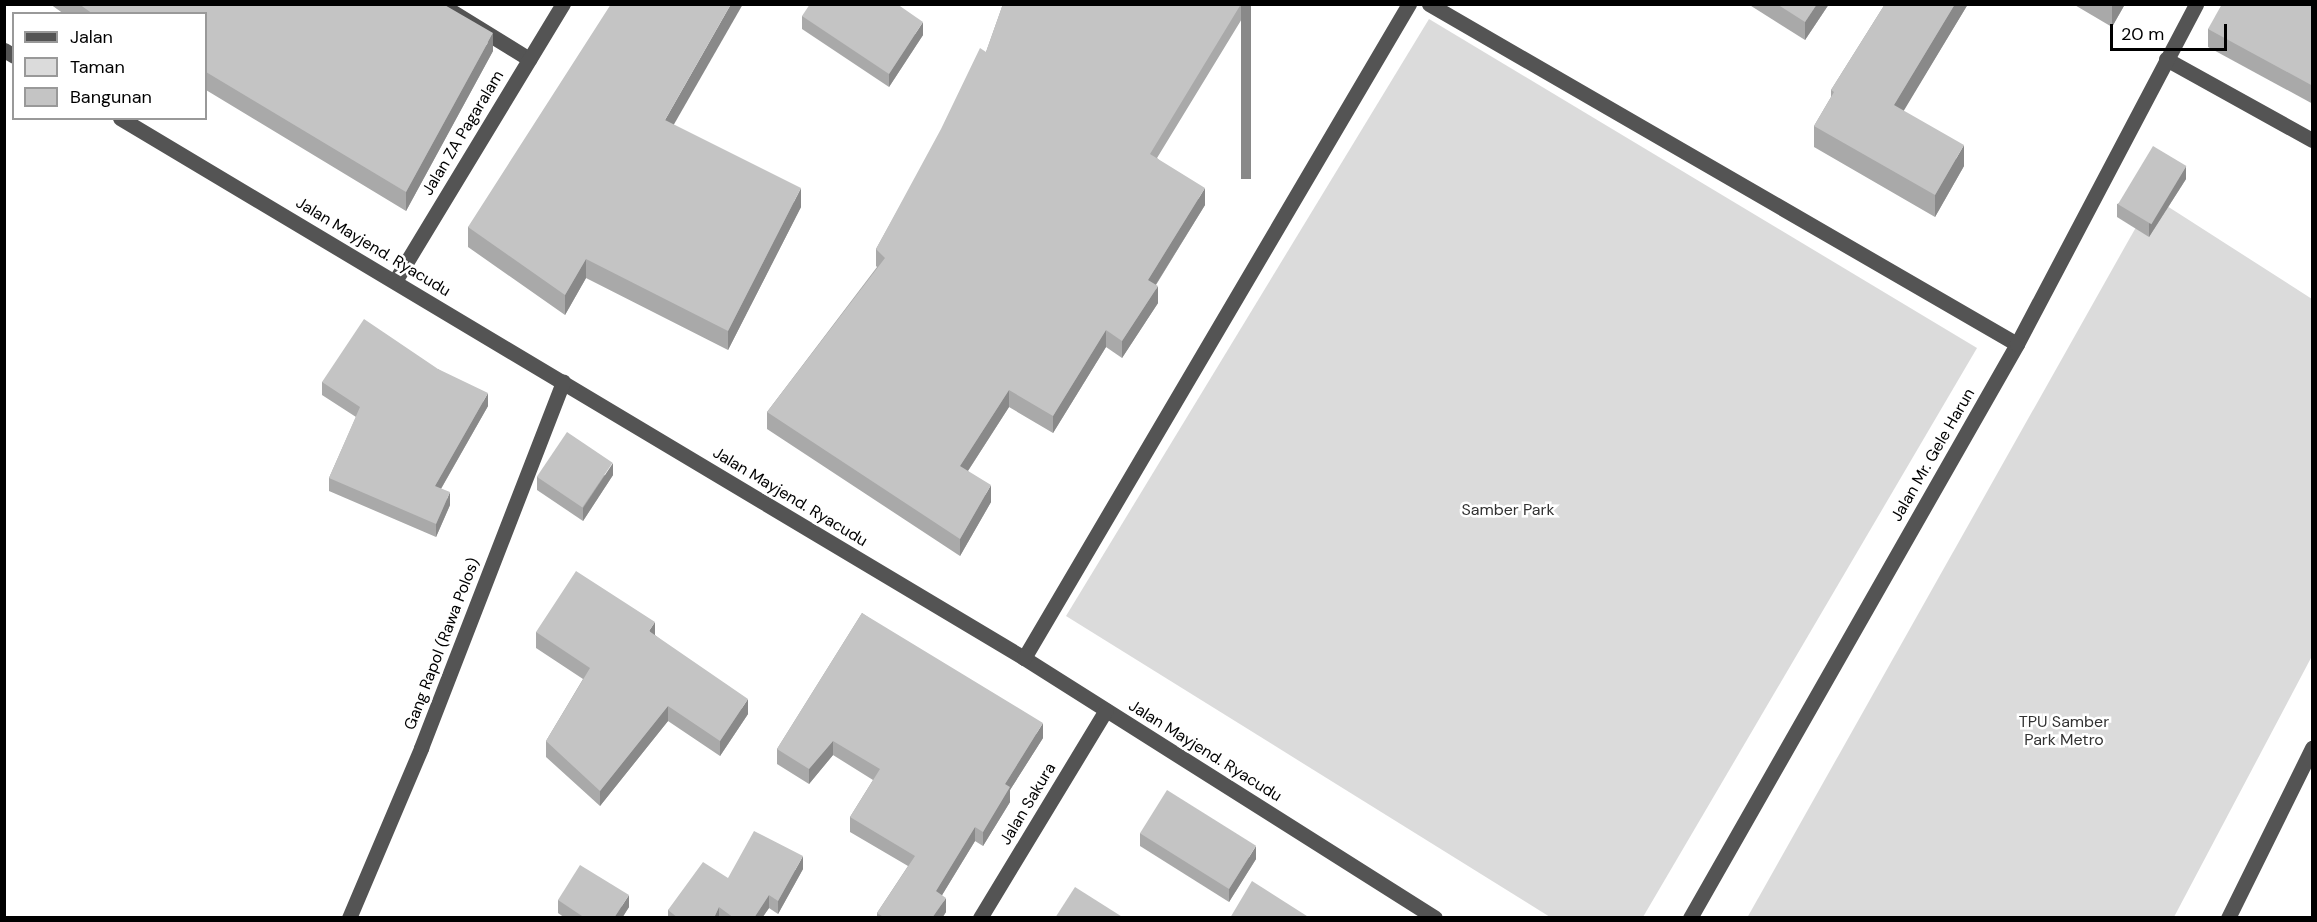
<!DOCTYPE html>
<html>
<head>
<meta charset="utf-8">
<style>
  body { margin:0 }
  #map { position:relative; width:2317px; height:922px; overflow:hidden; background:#fff; font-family:"DM Sans",sans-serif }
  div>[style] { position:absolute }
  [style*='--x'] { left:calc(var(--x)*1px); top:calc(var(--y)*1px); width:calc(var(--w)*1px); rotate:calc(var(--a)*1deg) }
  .green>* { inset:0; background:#dbdbdb }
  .minor>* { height:15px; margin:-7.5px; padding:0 7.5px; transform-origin:7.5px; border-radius:7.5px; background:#545454 }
  .wall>* { inset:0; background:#a9a9a9 }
  .shaded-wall>* { inset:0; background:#898989; transform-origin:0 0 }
  .building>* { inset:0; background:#c4c4c4; transform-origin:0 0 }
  span { translate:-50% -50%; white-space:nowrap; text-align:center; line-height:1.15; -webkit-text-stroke:5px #fff; paint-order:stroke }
  .street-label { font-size:16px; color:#000 }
  .park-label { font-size:16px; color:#323232 }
  .frame { position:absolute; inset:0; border:6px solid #000; pointer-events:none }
  .legend { position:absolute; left:12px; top:12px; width:195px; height:108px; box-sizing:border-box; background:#fff; border:2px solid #999; margin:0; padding:8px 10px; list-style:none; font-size:18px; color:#000 }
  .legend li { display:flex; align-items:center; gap:12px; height:30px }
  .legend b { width:30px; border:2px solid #999 }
  .scale { position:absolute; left:2110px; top:24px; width:117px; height:27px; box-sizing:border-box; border:3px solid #000; border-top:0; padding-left:8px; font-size:18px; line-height:21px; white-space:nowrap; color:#000; -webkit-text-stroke:4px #fff; paint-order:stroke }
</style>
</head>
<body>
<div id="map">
  <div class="green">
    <div style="clip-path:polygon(1429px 19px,1977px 348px,1643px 917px,1550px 917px,1066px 616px)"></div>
    <div style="clip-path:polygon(2153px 197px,2312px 299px,2312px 656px,2174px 917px,1747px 918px)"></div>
  </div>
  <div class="minor">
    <div style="--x:440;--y:4;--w:105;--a:31.7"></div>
    <div style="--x:1429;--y:4;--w:679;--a:30.04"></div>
    <div style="--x:4;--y:50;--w:12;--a:31"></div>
    <div style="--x:2166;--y:59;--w:167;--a:29"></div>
    <div style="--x:120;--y:118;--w:1053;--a:30.85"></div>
    <div style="--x:1024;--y:658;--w:486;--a:32.3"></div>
    <div style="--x:395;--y:281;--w:324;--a:-58.8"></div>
    <div style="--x:1024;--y:658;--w:759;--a:-59.52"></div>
    <div style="--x:349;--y:918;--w:185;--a:-67"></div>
    <div style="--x:421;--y:748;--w:393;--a:-68.8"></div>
    <div style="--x:980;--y:918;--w:243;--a:-58.8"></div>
    <div style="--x:1690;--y:918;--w:661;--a:-60.33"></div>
    <div style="--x:2017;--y:344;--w:384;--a:-62.2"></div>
    <div style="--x:2228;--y:918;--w:190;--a:-63.7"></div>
  </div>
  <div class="wall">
    <div style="clip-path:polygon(50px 4px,443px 4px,493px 51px,406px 211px,206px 90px,206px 14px,64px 14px)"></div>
    <div style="clip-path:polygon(1003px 4px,1251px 4px,1157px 158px,1205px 205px,1156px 285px,1158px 303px,1122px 358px,1106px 347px,1053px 433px,1009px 407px,968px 471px,991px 502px,960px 556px,767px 429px,767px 412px,877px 267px,876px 266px,876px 249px,986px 52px)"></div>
    <div style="clip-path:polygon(1748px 4px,1829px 4px,1805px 40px)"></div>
    <div style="clip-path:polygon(1885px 4px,1968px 4px,1903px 111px,1964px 166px,1935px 217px,1814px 147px,1814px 126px,1831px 97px,1831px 90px)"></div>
    <div style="clip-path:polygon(2073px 4px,2125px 4px,2112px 27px)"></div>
    <div style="clip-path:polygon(2313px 4px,2313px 104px,2208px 47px,2208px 29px)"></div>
    <div style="clip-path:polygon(802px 16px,923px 35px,889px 87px,802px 29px)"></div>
    <div style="clip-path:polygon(674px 125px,801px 207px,728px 350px,586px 278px,565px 315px,468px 247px,468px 227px)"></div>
    <div style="clip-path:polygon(2186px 179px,2149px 237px,2117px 217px,2117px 204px)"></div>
    <div style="clip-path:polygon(438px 369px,488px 406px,441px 489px,450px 505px,436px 537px,329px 491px,329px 478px,356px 417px,322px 395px,322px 382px)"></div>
    <div style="clip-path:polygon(613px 475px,583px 521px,537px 490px,537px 477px)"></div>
    <div style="clip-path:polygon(862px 613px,1043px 738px,1010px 790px,1010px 802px,983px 846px,975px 841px,942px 895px,946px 912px,942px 918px,877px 918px,877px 913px,908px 866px,850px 832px,850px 817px,873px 780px,833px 755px,809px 784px,777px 764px,777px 749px)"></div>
    <div style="clip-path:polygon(536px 632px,655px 635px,748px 714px,720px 756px,668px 721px,600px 806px,546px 757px,546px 741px,583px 679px,536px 648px)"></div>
    <div style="clip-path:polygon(1140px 833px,1256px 859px,1229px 902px,1140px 846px)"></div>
    <div style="clip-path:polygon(803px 869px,778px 914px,769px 908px,762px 918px,668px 918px,668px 910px,728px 878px)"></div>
    <div style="clip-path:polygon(558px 900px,629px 907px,622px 918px,565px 918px,558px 913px)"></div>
  </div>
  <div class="shaded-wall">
    <div style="clip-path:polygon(731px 4px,743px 4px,665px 140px,665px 120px)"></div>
    <div style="left:1241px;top:4px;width:10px;height:175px"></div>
    <div style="clip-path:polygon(1817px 4px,1829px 4px,1805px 40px,1805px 22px)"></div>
    <div style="clip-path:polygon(1955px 4px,1968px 4px,1894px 127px,1894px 105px)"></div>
    <div style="clip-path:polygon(2113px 4px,2125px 4px,2112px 27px,2112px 5px)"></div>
    <div style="clip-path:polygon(923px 22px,923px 35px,889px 87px,889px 74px)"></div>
    <div style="clip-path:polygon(493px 33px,493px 51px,406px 211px,406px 192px)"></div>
    <div style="clip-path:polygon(1964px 145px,1964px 166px,1935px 217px,1935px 195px)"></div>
    <div style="clip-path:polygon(2186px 166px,2186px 179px,2149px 237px,2149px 224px)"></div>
    <div style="clip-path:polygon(801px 188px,801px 207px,728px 350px,728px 331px)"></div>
    <div style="clip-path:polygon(1205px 188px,1205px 205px,1148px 297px,1148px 280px)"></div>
    <div style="clip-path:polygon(586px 259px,586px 278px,565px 315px,565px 295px)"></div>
    <div style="clip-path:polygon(1158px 286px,1158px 303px,1122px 358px,1122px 341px)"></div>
    <div style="clip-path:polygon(1106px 330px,1106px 347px,1053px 433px,1053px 416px)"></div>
    <div style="clip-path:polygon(1009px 390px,1009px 407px,960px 483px,960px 466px)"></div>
    <div style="clip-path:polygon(488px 393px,488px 406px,435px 499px,435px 486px)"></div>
    <div style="clip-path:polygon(613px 463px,613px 475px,583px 521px,583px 508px)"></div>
    <div style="clip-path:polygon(991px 485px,991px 502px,960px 556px,960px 539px)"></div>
    <div style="clip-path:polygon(450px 492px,450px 505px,436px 537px,436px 524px)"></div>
    <div style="clip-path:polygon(655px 622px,655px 638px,649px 631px)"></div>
    <div style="clip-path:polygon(748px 699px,748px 714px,720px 756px,720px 741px)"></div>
    <div style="clip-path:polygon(668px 706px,668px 721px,600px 806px,600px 791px)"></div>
    <div style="clip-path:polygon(1043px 723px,1043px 738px,1010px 790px,1010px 802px,983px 846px,983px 832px,1005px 784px)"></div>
    <div style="clip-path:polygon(833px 741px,833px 755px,809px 784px,809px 769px)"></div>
    <div style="clip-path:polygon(975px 827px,975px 841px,936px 905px,936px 891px)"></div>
    <div style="clip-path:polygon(1256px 846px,1256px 859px,1229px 902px,1229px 889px)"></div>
    <div style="clip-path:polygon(803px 856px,803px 869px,778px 914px,778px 901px)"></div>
    <div style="clip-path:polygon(629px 895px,629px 907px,622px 918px,614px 918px)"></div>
    <div style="clip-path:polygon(769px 895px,769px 908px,762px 918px,754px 918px)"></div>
    <div style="clip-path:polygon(946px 898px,946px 912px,942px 918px,932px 918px)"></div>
    <div style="clip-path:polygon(719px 907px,719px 918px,714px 918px)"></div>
  </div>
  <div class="building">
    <div style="clip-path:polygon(79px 4px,443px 4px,493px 33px,406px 192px,206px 72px,206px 14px,93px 14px)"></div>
    <div style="clip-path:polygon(611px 4px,731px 4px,665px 120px,801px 188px,728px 331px,586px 259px,565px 295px,468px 227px)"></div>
    <div style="clip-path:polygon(810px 4px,897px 4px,923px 22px,889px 74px,802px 16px)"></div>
    <div style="clip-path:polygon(1003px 4px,1241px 4px,1150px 154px,1205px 188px,1148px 280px,1158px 286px,1122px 341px,1106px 330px,1053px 416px,1009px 390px,960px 466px,991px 485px,960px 539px,767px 412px,885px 258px,876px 249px,941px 129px,980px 48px,986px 52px)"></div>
    <div style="clip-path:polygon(1777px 4px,1817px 4px,1805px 22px)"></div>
    <div style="clip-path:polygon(1885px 4px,1955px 4px,1894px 105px,1964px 145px,1935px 195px,1814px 126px,1834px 92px,1831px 90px)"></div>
    <div style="clip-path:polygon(2222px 4px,2313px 4px,2313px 86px,2208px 29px)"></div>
    <div style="left:2153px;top:146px;width:39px;height:68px;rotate:31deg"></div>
    <div style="clip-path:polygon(364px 319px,438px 369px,488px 393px,435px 486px,450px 492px,436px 524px,329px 478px,360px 407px,322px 382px)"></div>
    <div style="left:567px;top:432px;width:55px;height:54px;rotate:34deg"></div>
    <div style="clip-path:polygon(576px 571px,655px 622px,649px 631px,748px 699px,720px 741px,668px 706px,600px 791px,546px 741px,590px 668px,536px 632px)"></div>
    <div style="clip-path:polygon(862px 613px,1043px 723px,1005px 784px,1010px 787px,983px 832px,975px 827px,936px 891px,946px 898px,932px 918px,885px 918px,877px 913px,915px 856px,850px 817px,880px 769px,833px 741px,809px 769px,777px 749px)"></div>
    <div style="left:1167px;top:790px;width:105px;height:51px;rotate:32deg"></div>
    <div style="clip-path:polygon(754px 831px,803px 856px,778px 901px,769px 895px,754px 918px,734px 918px,719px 907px,714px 918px,678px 918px,668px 910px,703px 862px,728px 878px)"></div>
    <div style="clip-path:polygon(580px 865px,629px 895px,614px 918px,585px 918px,558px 900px)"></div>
    <div style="clip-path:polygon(1252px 881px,1310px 918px,1230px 918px)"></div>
    <div style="clip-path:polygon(1075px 887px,1124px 918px,1055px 918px)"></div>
  </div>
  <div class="street-label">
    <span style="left:463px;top:133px;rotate:-59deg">Jalan ZA Pagaralam</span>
    <span style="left:373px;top:247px;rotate:31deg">Jalan Mayjend. Ryacudu</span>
    <span style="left:1933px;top:455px;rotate:-60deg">Jalan Mr. Gele Harun</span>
    <span style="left:790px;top:497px;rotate:31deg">Jalan Mayjend. Ryacudu</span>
    <span style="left:442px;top:644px;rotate:-69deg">Gang Rapol (Rawa Polos)</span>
    <span style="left:1205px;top:751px;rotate:32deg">Jalan Mayjend. Ryacudu</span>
    <span style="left:1028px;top:804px;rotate:-59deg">Jalan Sakura</span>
  </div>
  <div class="park-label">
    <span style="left:1508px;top:510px">Samber Park</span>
    <span style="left:2064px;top:731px">TPU Samber<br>Park Metro</span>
  </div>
  <div class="frame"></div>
  <ul class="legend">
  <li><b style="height:8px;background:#545454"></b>Jalan</li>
  <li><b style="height:16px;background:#dbdbdb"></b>Taman</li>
  <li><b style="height:16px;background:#c4c4c4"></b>Bangunan</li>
  </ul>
  <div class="scale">20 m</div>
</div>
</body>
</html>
